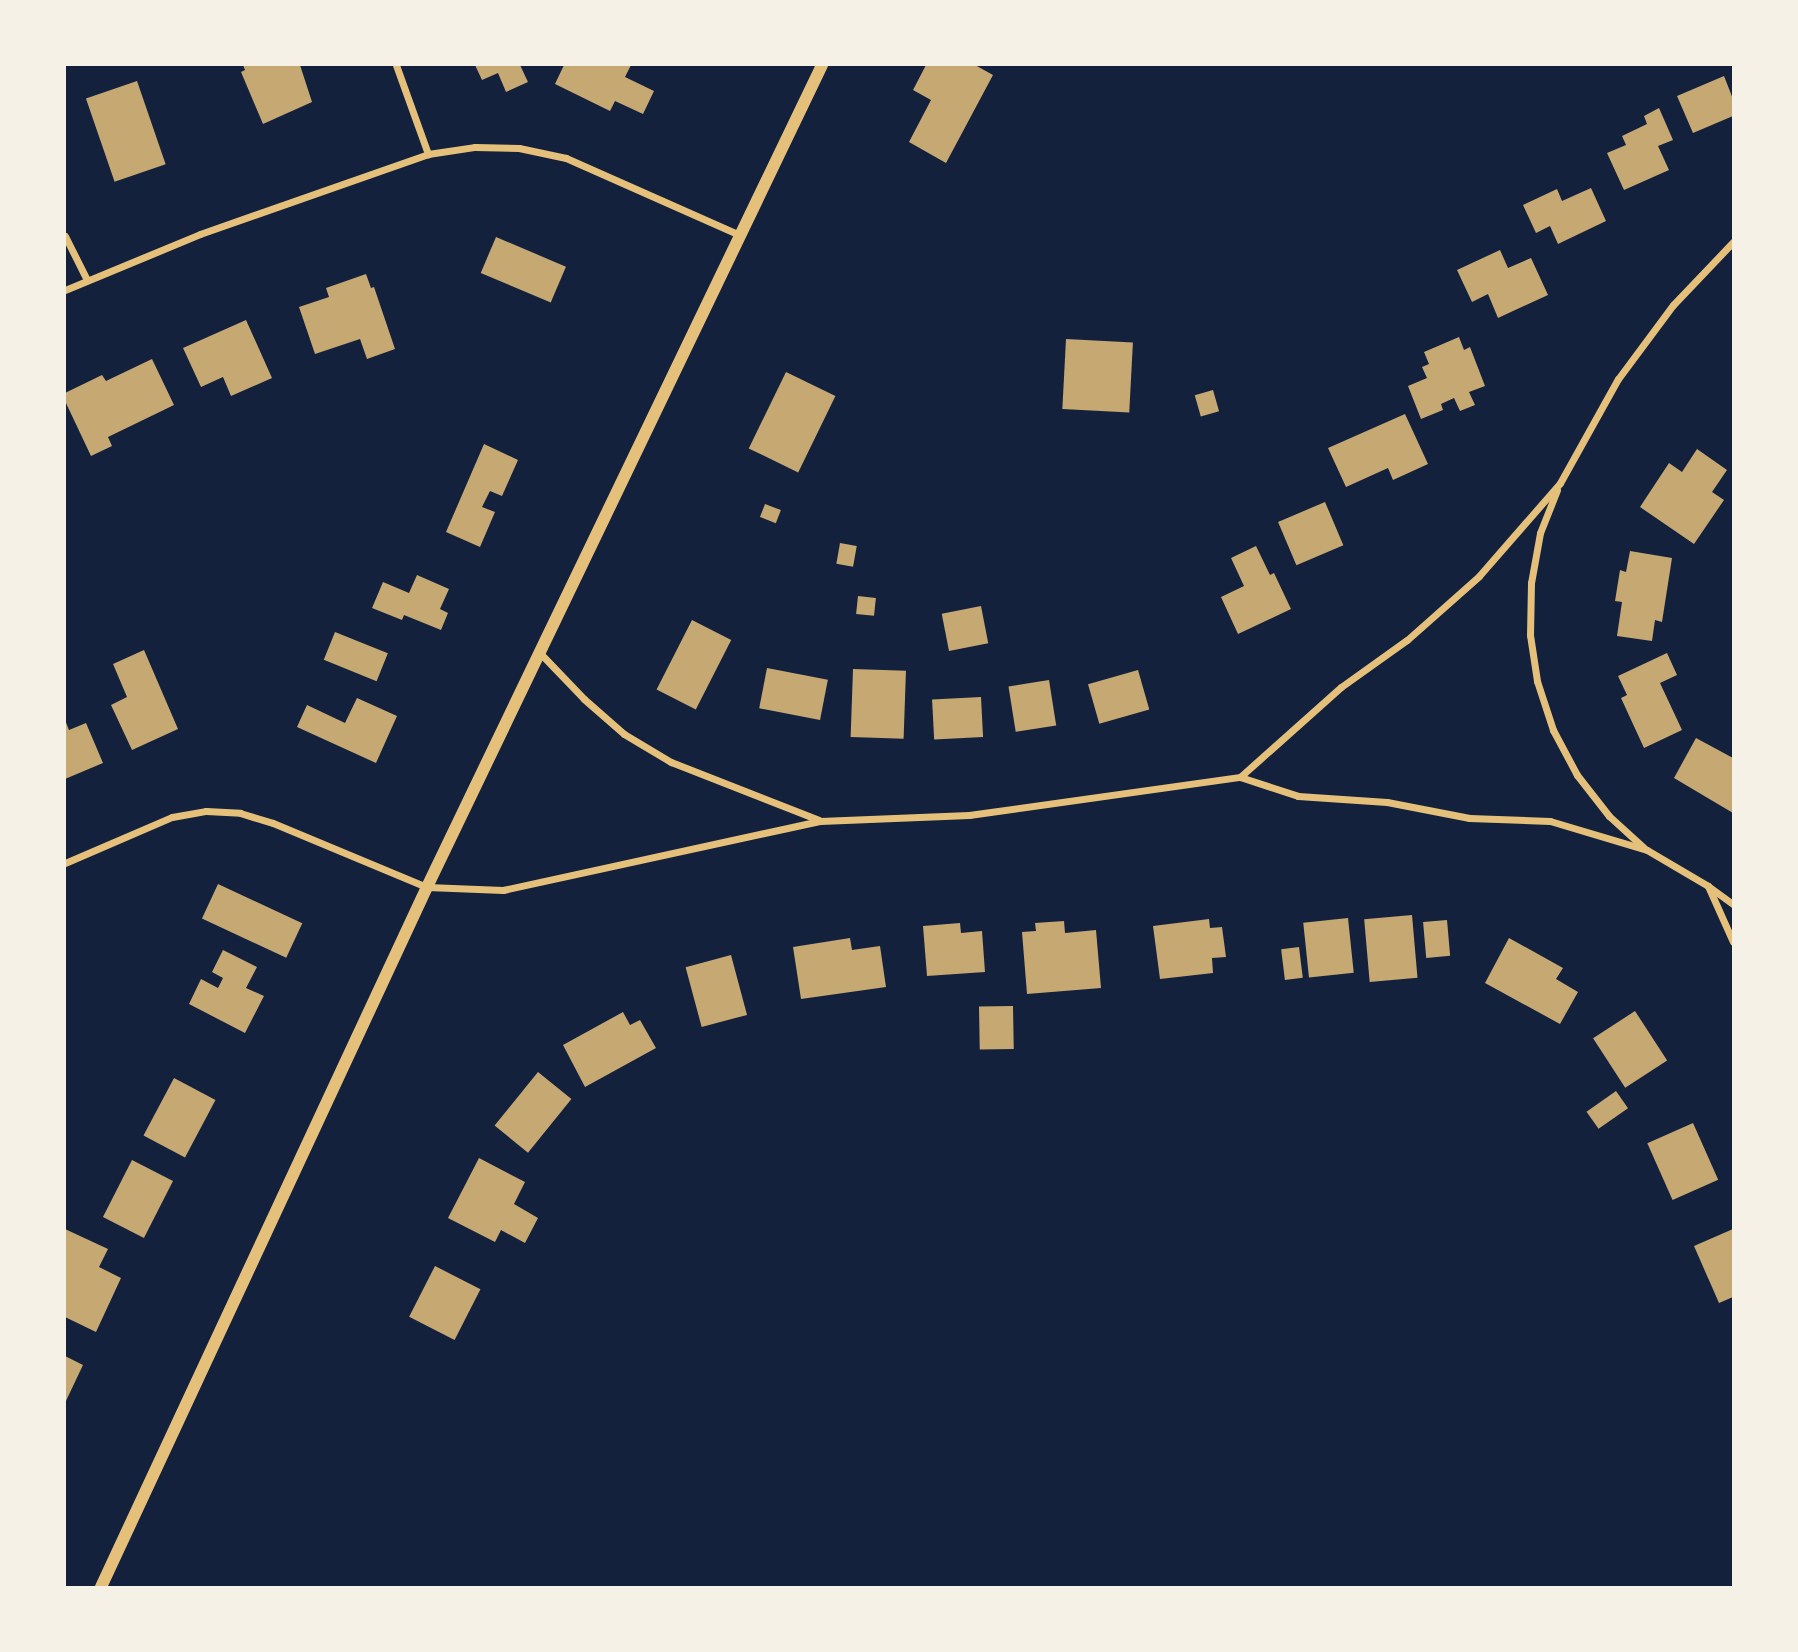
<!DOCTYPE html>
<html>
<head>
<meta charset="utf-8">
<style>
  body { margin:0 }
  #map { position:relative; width:1798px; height:1652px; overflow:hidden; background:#14213d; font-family:"Playfair Display",serif }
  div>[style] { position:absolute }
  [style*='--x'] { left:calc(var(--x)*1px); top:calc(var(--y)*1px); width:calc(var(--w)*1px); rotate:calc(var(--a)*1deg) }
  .building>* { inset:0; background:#c6a872; transform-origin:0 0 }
  .minor>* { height:7px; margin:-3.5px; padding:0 3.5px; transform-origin:3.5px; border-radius:3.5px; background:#e5c07b }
  .tertiary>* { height:12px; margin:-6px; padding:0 6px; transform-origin:6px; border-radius:6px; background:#e5c07b }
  span { translate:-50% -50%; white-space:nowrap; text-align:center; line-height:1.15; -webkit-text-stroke:7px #f6f1e7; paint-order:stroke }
  .frame { position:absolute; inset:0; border:66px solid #f6f1e7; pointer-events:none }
</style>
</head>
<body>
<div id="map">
  <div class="building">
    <div style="clip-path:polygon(243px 65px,300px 65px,312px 102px,263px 124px,241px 72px,245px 70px)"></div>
    <div style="clip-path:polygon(475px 65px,520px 65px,528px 82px,506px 92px,498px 73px,482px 80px)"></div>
    <div style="clip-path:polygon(564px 65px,631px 65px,625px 77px,654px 91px,643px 114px,615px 101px,610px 111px,555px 84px)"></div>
    <div style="clip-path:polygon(926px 65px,975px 65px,993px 75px,946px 163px,909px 142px,931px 100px,913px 90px)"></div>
    <div style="clip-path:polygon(1724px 76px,1733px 99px,1733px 116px,1693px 133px,1677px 96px)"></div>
    <div style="left:137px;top:81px;width:88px;height:54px;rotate:71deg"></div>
    <div style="clip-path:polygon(1659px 108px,1673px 140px,1658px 146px,1669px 170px,1624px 190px,1607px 153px,1626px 145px,1622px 136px,1647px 124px,1644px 116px)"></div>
    <div style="clip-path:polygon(1591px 188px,1606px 221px,1558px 244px,1550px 226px,1536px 233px,1523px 205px,1557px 189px,1562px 201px)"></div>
    <div style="left:496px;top:237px;width:76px;height:39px;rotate:23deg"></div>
    <div style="clip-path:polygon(1500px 250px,1508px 268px,1531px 258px,1548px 295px,1498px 318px,1488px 294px,1472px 302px,1457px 270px)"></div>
    <div style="clip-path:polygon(366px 274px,371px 288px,374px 287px,395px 349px,367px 359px,360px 339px,315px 354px,299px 307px,329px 297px,326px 288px)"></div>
    <div style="clip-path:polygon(246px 320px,272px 378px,231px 396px,223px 377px,201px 387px,183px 348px)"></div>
    <div style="clip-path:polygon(1459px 337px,1464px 350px,1470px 347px,1485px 386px,1469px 392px,1475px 405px,1460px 411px,1454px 398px,1441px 404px,1443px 410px,1421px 419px,1408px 386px,1427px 378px,1422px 367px,1429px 364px,1424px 352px)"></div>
    <div style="left:1066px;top:339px;width:67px;height:70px;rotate:3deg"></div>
    <div style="clip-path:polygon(152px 359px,174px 405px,108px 437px,112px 446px,91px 456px,65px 401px,65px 393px,102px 375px,106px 381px)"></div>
    <div style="left:786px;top:372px;width:55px;height:85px;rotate:26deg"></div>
    <div style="left:1213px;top:390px;width:22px;height:19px;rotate:74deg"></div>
    <div style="clip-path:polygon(1405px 414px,1428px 464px,1393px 480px,1388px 468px,1346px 487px,1328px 448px)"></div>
    <div style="clip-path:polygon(484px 444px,518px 460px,502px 496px,490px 491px,482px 507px,495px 512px,480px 547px,446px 532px)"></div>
    <div style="clip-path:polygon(1697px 449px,1727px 470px,1712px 492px,1724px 500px,1694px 544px,1640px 507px,1669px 463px,1682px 472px)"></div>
    <div style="left:1325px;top:502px;width:47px;height:51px;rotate:67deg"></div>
    <div style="left:765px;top:504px;width:17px;height:14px;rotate:21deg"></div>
    <div style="left:840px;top:543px;width:17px;height:21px;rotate:10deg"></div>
    <div style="clip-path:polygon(1256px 546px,1270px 575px,1274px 573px,1291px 609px,1238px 634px,1221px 597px,1244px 586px,1231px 558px)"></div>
    <div style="clip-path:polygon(1630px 551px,1672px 558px,1662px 622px,1655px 620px,1652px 641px,1617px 636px,1622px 602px,1615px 601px,1620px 570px,1626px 572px)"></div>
    <div style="clip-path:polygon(417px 575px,449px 589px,440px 609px,448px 613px,441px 630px,404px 615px,402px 620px,372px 608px,383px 582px,409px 593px)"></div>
    <div style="left:858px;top:596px;width:18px;height:18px;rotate:6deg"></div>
    <div style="left:981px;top:606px;width:38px;height:40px;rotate:79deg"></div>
    <div style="left:692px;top:620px;width:44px;height:78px;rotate:27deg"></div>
    <div style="left:335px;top:632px;width:57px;height:30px;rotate:22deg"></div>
    <div style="clip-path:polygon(144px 650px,178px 729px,132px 750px,111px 705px,127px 697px,113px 664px)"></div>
    <div style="clip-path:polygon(1667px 653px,1677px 675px,1660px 683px,1682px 730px,1644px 748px,1621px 698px,1627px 695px,1618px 676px)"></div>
    <div style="left:767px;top:668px;width:62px;height:41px;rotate:11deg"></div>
    <div style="left:853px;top:669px;width:53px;height:68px;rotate:2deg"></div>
    <div style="left:1138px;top:670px;width:41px;height:52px;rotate:74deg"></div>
    <div style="left:1049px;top:680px;width:46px;height:41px;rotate:81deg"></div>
    <div style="left:981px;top:697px;width:40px;height:49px;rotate:87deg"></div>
    <div style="clip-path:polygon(357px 698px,397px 716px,376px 763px,297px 727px,307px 705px,345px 723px)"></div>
    <div style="clip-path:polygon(65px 720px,69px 730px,86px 723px,103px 763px,65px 779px)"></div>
    <div style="clip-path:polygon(1696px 738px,1733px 758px,1733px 813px,1674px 778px)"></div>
    <div style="left:218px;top:884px;width:93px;height:38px;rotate:25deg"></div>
    <div style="left:1412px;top:915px;width:63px;height:48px;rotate:85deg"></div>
    <div style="left:1348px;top:918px;width:55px;height:45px;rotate:84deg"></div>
    <div style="clip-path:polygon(1209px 919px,1210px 928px,1222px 927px,1226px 957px,1212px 958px,1213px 973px,1160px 979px,1153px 926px)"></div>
    <div style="left:1447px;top:920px;width:36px;height:24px;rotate:85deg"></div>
    <div style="clip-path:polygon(1064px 921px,1065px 933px,1096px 930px,1101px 988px,1027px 994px,1022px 932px,1036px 931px,1035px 923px)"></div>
    <div style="clip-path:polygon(960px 923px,961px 933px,982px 931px,985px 972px,927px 976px,923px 926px)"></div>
    <div style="clip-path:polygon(850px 938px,852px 950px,880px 946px,886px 987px,801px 999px,793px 947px)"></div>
    <div style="clip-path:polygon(1509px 938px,1563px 968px,1556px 979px,1578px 992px,1560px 1024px,1485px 983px)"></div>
    <div style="left:1299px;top:947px;width:31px;height:18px;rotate:83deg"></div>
    <div style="clip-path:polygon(223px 950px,257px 967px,246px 988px,264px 996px,245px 1033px,189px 1004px,201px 979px,218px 988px,223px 978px,212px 972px)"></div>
    <div style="left:731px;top:955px;width:62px;height:47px;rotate:75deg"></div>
    <div style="left:1013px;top:1006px;width:43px;height:34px;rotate:89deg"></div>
    <div style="left:1635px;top:1011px;width:59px;height:50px;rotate:57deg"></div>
    <div style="clip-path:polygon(623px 1012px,630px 1025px,640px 1020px,656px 1048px,585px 1087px,563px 1045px)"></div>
    <div style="left:538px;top:1072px;width:43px;height:69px;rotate:39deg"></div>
    <div style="left:174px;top:1078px;width:47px;height:65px;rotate:28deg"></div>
    <div style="left:1616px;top:1091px;width:21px;height:36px;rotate:55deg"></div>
    <div style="left:1693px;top:1123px;width:62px;height:50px;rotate:66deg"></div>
    <div style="clip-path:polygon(479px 1158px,525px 1182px,514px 1204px,538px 1218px,525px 1243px,501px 1230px,495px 1242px,448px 1218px)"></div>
    <div style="left:132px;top:1160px;width:46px;height:64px;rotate:27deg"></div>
    <div style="clip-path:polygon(65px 1229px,108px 1249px,99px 1267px,121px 1278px,96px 1332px,65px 1317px)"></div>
    <div style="clip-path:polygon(1733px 1229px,1733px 1297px,1719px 1303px,1694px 1246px)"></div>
    <div style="left:435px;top:1266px;width:51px;height:57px;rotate:27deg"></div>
    <div style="clip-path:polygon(65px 1356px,83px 1365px,65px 1403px)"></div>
  </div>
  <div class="minor">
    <div style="--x:396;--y:65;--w:95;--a:70.2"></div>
    <div style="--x:65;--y:236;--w:49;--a:63.4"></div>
    <div style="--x:65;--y:290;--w:146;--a:-22.5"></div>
    <div style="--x:200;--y:234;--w:242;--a:-19.3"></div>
    <div style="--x:428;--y:154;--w:48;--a:-8.5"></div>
    <div style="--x:475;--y:147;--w:44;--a:1.3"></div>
    <div style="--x:519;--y:148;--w:48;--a:12"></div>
    <div style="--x:566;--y:158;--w:190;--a:23.9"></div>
    <div style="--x:1557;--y:490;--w:46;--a:111.6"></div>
    <div style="--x:1540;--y:533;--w:51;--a:100.2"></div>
    <div style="--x:1531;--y:583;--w:52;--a:91.1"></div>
    <div style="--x:1530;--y:635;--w:47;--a:81.3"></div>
    <div style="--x:1537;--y:681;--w:52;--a:71.9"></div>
    <div style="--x:1553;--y:730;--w:51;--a:61.9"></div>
    <div style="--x:1577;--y:775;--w:52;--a:52"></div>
    <div style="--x:1609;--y:816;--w:47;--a:42.4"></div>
    <div style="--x:539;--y:652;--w:65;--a:46.2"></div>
    <div style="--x:584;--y:699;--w:53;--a:41.2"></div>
    <div style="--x:624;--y:734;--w:55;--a:30.8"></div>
    <div style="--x:671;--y:762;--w:159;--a:21.4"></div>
    <div style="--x:1240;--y:777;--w:135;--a:-41.7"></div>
    <div style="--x:1341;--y:687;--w:81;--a:-35.5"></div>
    <div style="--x:1407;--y:640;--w:96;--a:-41.6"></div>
    <div style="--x:1479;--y:576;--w:123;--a:-48.9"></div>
    <div style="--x:1560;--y:483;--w:119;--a:-60.9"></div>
    <div style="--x:1618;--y:379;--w:92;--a:-53.4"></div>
    <div style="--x:1673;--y:305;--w:87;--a:-46.4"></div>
    <div style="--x:65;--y:863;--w:116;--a:-23.3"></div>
    <div style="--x:172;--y:817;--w:35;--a:-10"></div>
    <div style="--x:206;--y:811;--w:34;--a:3"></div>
    <div style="--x:240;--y:813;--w:34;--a:17"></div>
    <div style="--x:273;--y:823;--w:167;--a:22.6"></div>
    <div style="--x:427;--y:887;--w:76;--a:2.3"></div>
    <div style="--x:503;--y:890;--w:324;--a:-12.3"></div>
    <div style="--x:820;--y:821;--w:149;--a:-2.3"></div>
    <div style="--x:969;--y:815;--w:274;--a:-8"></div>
    <div style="--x:1240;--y:777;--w:61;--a:18.1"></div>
    <div style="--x:1298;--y:796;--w:89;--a:3.9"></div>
    <div style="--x:1387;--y:802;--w:84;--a:11"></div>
    <div style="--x:1469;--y:818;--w:81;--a:2.1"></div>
    <div style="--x:1550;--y:821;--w:101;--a:16.6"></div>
    <div style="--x:1647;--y:850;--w:71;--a:30.5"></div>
    <div style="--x:1708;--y:886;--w:61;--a:65.9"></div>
    <div style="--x:1708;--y:886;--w:31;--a:36"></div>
  </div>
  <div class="tertiary">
    <div style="--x:101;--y:1587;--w:772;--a:-65.03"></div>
    <div style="--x:427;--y:887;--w:912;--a:-64.33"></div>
  </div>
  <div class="frame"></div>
</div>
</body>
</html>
